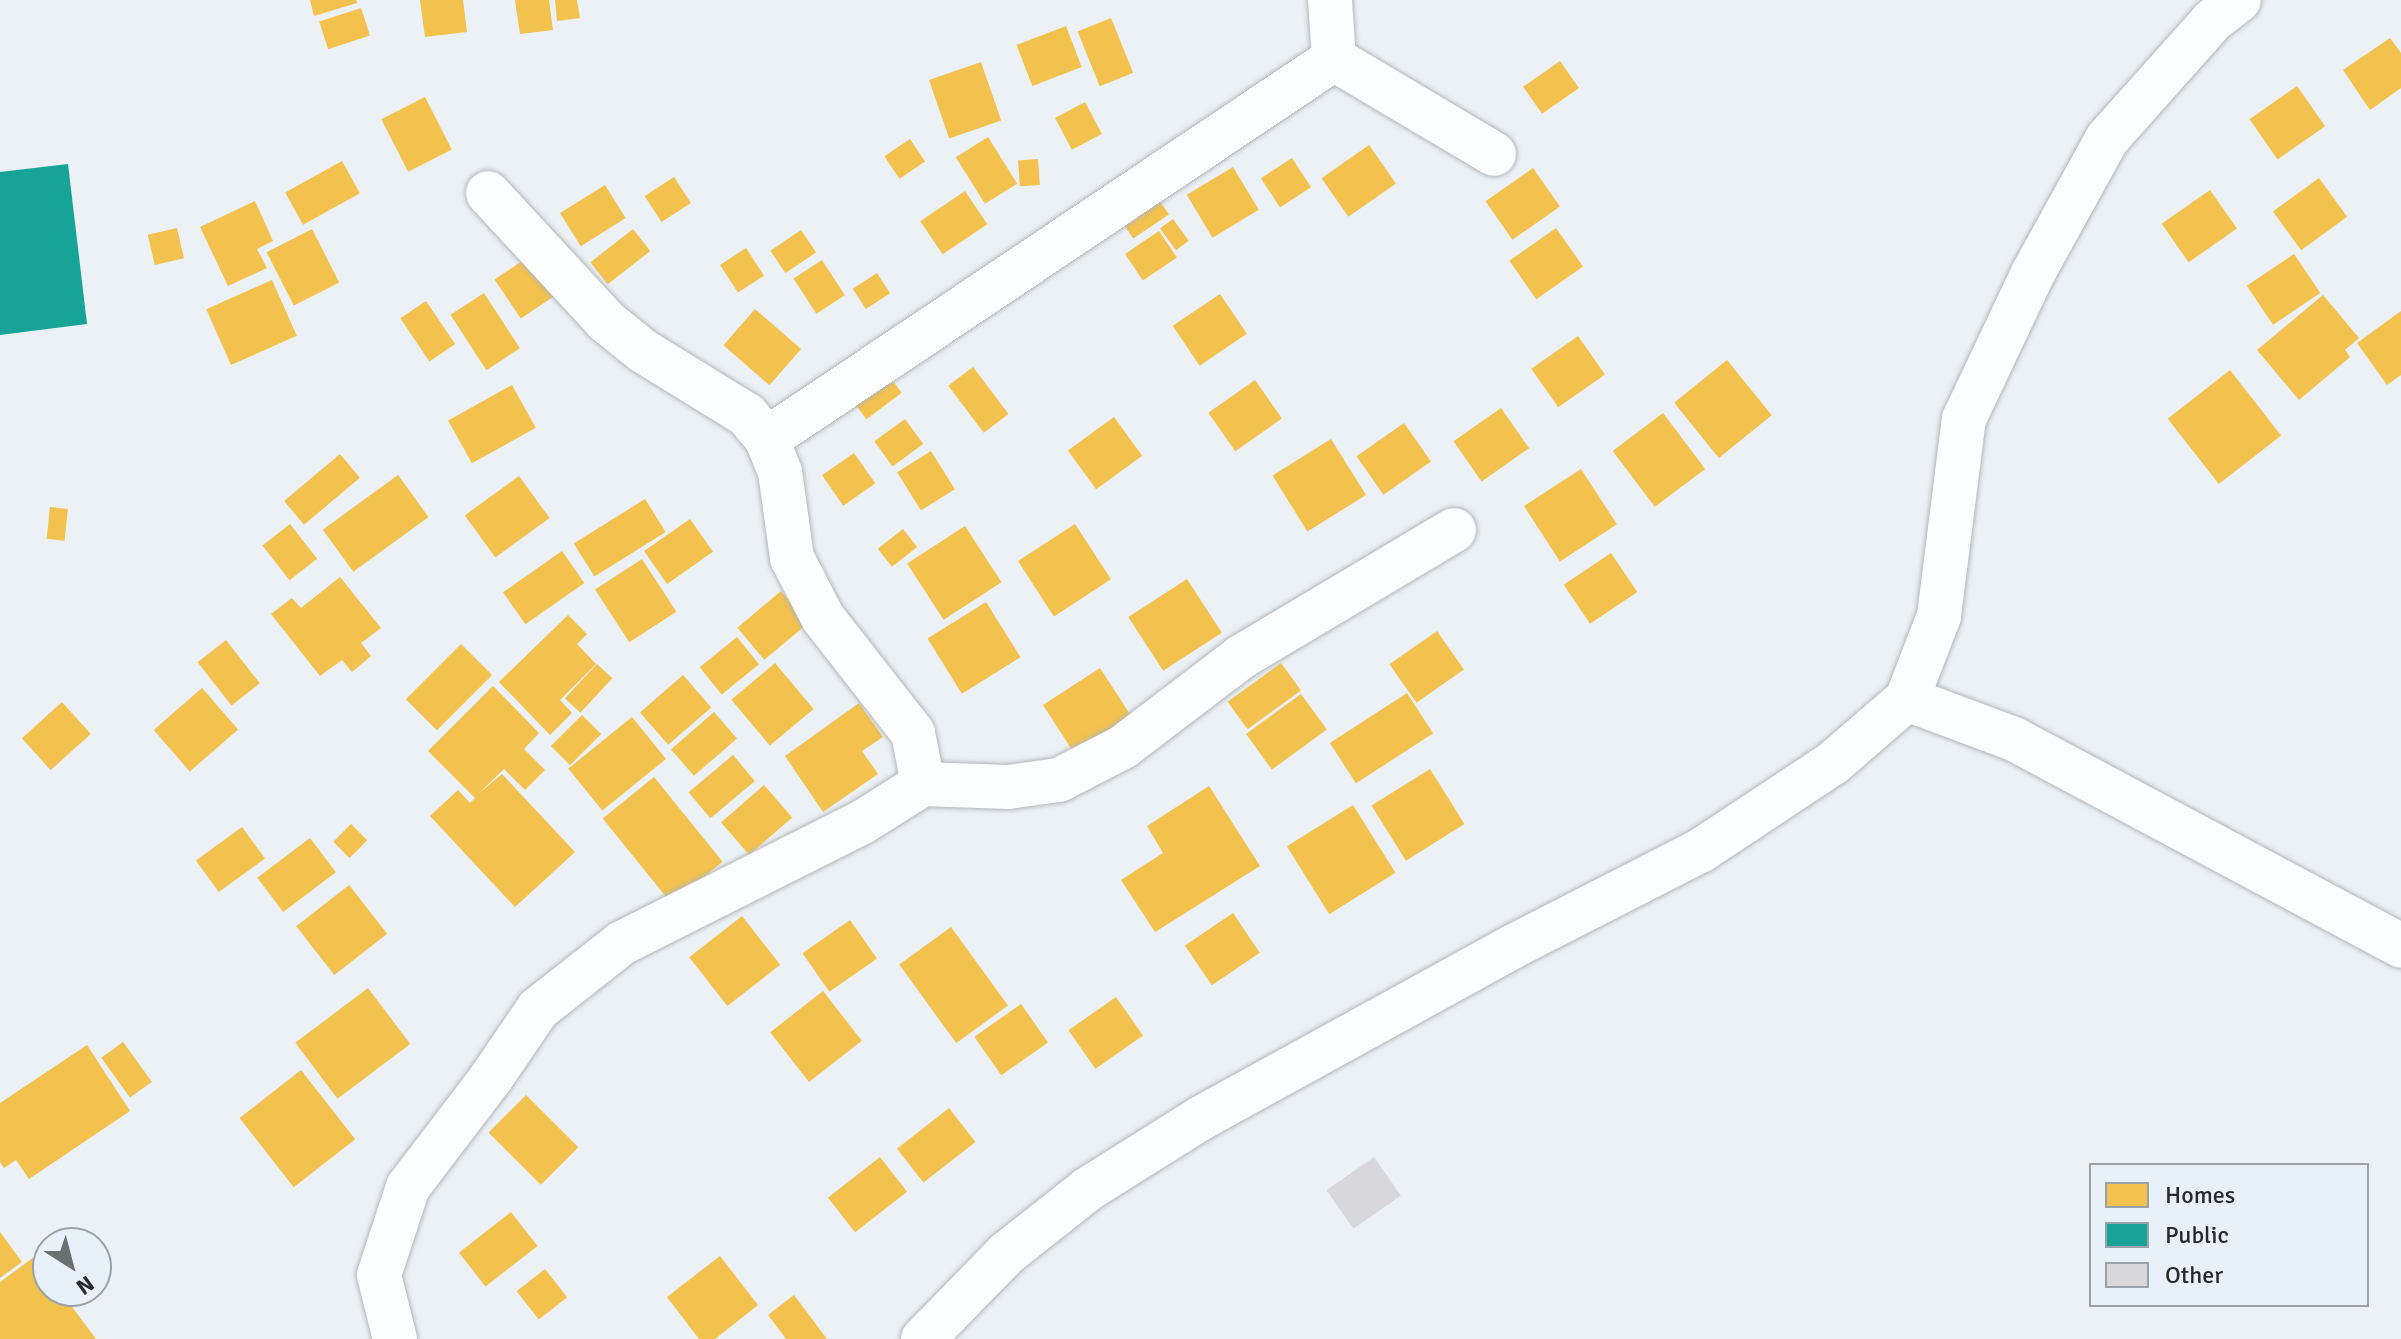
<!DOCTYPE html>
<html>
<head>
<meta charset="utf-8">
<style>
  body { margin:0 }
  #map { position:relative; width:2401px; height:1339px; overflow:hidden; background:#ecf1f5; font-family:Signika,sans-serif }
  div>[style] { position:absolute }
  [style*='--x'] { left:calc(var(--x)*1px); top:calc(var(--y)*1px); width:calc(var(--w)*1px); rotate:calc(var(--a)*1deg) }
  .homes>* { inset:0; background:#f2c14e; transform-origin:0 0 }
  .public>* { inset:0; background:#17a398 }
  .building>* { inset:0; background:#d8d8db; transform-origin:0 0 }
  .roads { filter:drop-shadow(0 0 2px #b2b6ba) drop-shadow(0 0 2px #b2b6ba) }
  .minor>* { height:44px; margin:-22px; padding:0 22px; transform-origin:22px; border-radius:22px; background:#fcfdfe }
  span { translate:-50% -50%; white-space:nowrap; text-align:center; line-height:1.15; -webkit-text-stroke:8px #e8f1f9; paint-order:stroke }
  .legend { position:absolute; left:2089px; top:1163px; width:280px; height:144px; box-sizing:border-box; background:#e8f1f9; border:2px solid #9aa1a7; margin:0; padding:10px 14px; list-style:none; font-size:24px; color:#262a2d }
  .legend li { display:flex; align-items:center; gap:16px; height:40px }
  .legend b { width:40px; border:2px solid #9aa1a7 }
  .north { position:absolute; left:32px; top:1227px; width:80px; height:80px; box-sizing:border-box; background:#e8f1f9; border:2px solid #9aa1a7; border-radius:50%; rotate:144deg; font-size:22px; font-weight:700; line-height:32px; text-align:center; color:#262a2d }
  .north::after { content:''; display:block; margin:auto; width:28px; height:36px; background:#6b7073; clip-path:polygon(50% 0,100% 100%,50% 72%,0 100%) }
</style>
</head>
<body>
<div id="map">
  <div class="homes">
    <div style="clip-path:polygon(310px 0,356px 0,357px 3px,314px 16px)"></div>
    <div style="clip-path:polygon(420px 0,463px 0,467px 32px,425px 37px)"></div>
    <div style="clip-path:polygon(515px 0,549px 0,553px 30px,520px 34px)"></div>
    <div style="clip-path:polygon(555px 0,577px 0,580px 18px,557px 21px)"></div>
    <div style="left:361px;top:8px;width:29px;height:44px;rotate:72deg"></div>
    <div style="left:1111px;top:18px;width:59px;height:36px;rotate:68deg"></div>
    <div style="left:1066px;top:26px;width:44px;height:53px;rotate:69deg"></div>
    <div style="clip-path:polygon(2390px 38px,2401px 53px,2401px 88px,2370px 110px,2343px 70px)"></div>
    <div style="left:1560px;top:61px;width:33px;height:45px;rotate:55deg"></div>
    <div style="left:981px;top:62px;width:62px;height:55px;rotate:71deg"></div>
    <div style="left:2297px;top:86px;width:49px;height:58px;rotate:55deg"></div>
    <div style="left:425px;top:97px;width:59px;height:49px;rotate:63deg"></div>
    <div style="left:1085px;top:102px;width:36px;height:34px;rotate:62deg"></div>
    <div style="left:988px;top:137px;width:55px;height:38px;rotate:58deg"></div>
    <div style="left:910px;top:139px;width:27px;height:31px;rotate:56deg"></div>
    <div style="left:1369px;top:145px;width:47px;height:58px;rotate:55deg"></div>
    <div style="left:1292px;top:158px;width:35px;height:37px;rotate:57deg"></div>
    <div style="left:1038px;top:159px;width:26px;height:20px;rotate:86deg"></div>
    <div style="left:342px;top:161px;width:37px;height:65px;rotate:61deg"></div>
    <div style="left:1233px;top:167px;width:50px;height:54px;rotate:59deg"></div>
    <div style="left:1533px;top:168px;width:47px;height:58px;rotate:55deg"></div>
    <div style="left:674px;top:177px;width:31px;height:35px;rotate:57deg"></div>
    <div style="left:2319px;top:178px;width:48px;height:57px;rotate:54deg"></div>
    <div style="left:605px;top:185px;width:39px;height:53px;rotate:58deg"></div>
    <div style="left:1151px;top:188px;width:32px;height:43px;rotate:56deg"></div>
    <div style="left:2210px;top:190px;width:47px;height:59px;rotate:55deg"></div>
    <div style="left:965px;top:191px;width:40px;height:54px;rotate:56deg"></div>
    <div style="clip-path:polygon(255px 201px,273px 241px,257px 249px,267px 268px,228px 286px,200px 227px)"></div>
    <div style="left:1173px;top:219px;width:27px;height:16px;rotate:54deg"></div>
    <div style="left:177px;top:228px;width:31px;height:30px;rotate:77deg"></div>
    <div style="left:1556px;top:228px;width:47px;height:57px;rotate:55deg"></div>
    <div style="left:312px;top:229px;width:60px;height:51px;rotate:63deg"></div>
    <div style="left:633px;top:229px;width:28px;height:54px;rotate:52deg"></div>
    <div style="left:801px;top:230px;width:27px;height:37px;rotate:56deg"></div>
    <div style="left:1159px;top:231px;width:32px;height:41px;rotate:56deg"></div>
    <div style="left:746px;top:248px;width:33px;height:31px;rotate:57deg"></div>
    <div style="left:2294px;top:254px;width:47px;height:57px;rotate:56deg"></div>
    <div style="left:531px;top:255px;width:47px;height:44px;rotate:56deg"></div>
    <div style="left:822px;top:260px;width:42px;height:34px;rotate:57deg"></div>
    <div style="left:877px;top:273px;width:24px;height:29px;rotate:57deg"></div>
    <div style="left:272px;top:280px;width:61px;height:72px;rotate:66deg"></div>
    <div style="left:484px;top:293px;width:66px;height:40px;rotate:57deg"></div>
    <div style="left:1220px;top:294px;width:48px;height:57px;rotate:56deg"></div>
    <div style="clip-path:polygon(2323px 295px,2359px 338px,2345px 350px,2350px 357px,2299px 400px,2257px 350px)"></div>
    <div style="left:426px;top:301px;width:52px;height:31px;rotate:56deg"></div>
    <div style="left:755px;top:309px;width:61px;height:48px;rotate:41deg"></div>
    <div style="clip-path:polygon(2401px 311px,2401px 375px,2387px 385px,2357px 343px)"></div>
    <div style="left:1578px;top:336px;width:47px;height:57px;rotate:55deg"></div>
    <div style="left:1727px;top:360px;width:71px;height:68px;rotate:51deg"></div>
    <div style="left:973px;top:367px;width:59px;height:31px;rotate:53deg"></div>
    <div style="left:2230px;top:370px;width:83px;height:79px;rotate:52deg"></div>
    <div style="left:886px;top:372px;width:26px;height:44px;rotate:53deg"></div>
    <div style="left:1255px;top:380px;width:47px;height:57px;rotate:55deg"></div>
    <div style="left:512px;top:385px;width:49px;height:73px;rotate:61deg"></div>
    <div style="left:1501px;top:408px;width:49px;height:58px;rotate:55deg"></div>
    <div style="left:1663px;top:413px;width:70px;height:63px;rotate:53deg"></div>
    <div style="left:1114px;top:417px;width:48px;height:57px;rotate:54deg"></div>
    <div style="left:905px;top:419px;width:31px;height:38px;rotate:54deg"></div>
    <div style="left:1404px;top:423px;width:47px;height:58px;rotate:55deg"></div>
    <div style="left:1331px;top:439px;width:66px;height:69px;rotate:58deg"></div>
    <div style="left:931px;top:451px;width:45px;height:40px;rotate:58deg"></div>
    <div style="left:854px;top:453px;width:37px;height:39px;rotate:55deg"></div>
    <div style="left:340px;top:454px;width:31px;height:73px;rotate:50deg"></div>
    <div style="left:1581px;top:469px;width:66px;height:68px;rotate:57deg"></div>
    <div style="left:398px;top:475px;width:52px;height:93px;rotate:54deg"></div>
    <div style="left:519px;top:476px;width:52px;height:67px;rotate:54deg"></div>
    <div style="left:645px;top:499px;width:39px;height:84px;rotate:58deg"></div>
    <div style="left:50px;top:507px;width:18px;height:32px;rotate:6deg"></div>
    <div style="left:690px;top:519px;width:40px;height:56px;rotate:55deg"></div>
    <div style="left:290px;top:524px;width:44px;height:35px;rotate:52deg"></div>
    <div style="left:1075px;top:524px;width:66px;height:68px;rotate:57deg"></div>
    <div style="left:965px;top:526px;width:67px;height:69px;rotate:57deg"></div>
    <div style="left:903px;top:529px;width:23px;height:32px;rotate:52deg"></div>
    <div style="left:562px;top:551px;width:39px;height:72px;rotate:55deg"></div>
    <div style="left:1611px;top:553px;width:47px;height:57px;rotate:56deg"></div>
    <div style="left:642px;top:559px;width:63px;height:56px;rotate:57deg"></div>
    <div style="clip-path:polygon(340px 577px,381px 628px,361px 643px,371px 656px,352px 672px,342px 660px,320px 676px,271px 614px,292px 598px,301px 608px)"></div>
    <div style="left:1187px;top:579px;width:64px;height:70px;rotate:57deg"></div>
    <div style="left:781px;top:591px;width:42px;height:57px;rotate:50deg"></div>
    <div style="left:986px;top:602px;width:65px;height:69px;rotate:58deg"></div>
    <div style="clip-path:polygon(568px 615px,587px 634px,577px 644px,596px 664px,560px 700px,572px 713px,550px 735px,499px 682px)"></div>
    <div style="left:1437px;top:631px;width:47px;height:58px;rotate:55deg"></div>
    <div style="left:737px;top:637px;width:35px;height:48px;rotate:51deg"></div>
    <div style="left:226px;top:640px;width:55px;height:36px;rotate:52deg"></div>
    <div style="left:461px;top:644px;width:44px;height:78px;rotate:45deg"></div>
    <div style="left:775px;top:663px;width:60px;height:57px;rotate:50deg"></div>
    <div style="left:1281px;top:663px;width:34px;height:66px;rotate:54deg"></div>
    <div style="left:597px;top:664px;width:21px;height:47px;rotate:43deg"></div>
    <div style="left:1100px;top:668px;width:64px;height:68px;rotate:57deg"></div>
    <div style="left:683px;top:675px;width:43px;height:57px;rotate:49deg"></div>
    <div style="clip-path:polygon(493px 686px,539px 733px,524px 749px,545px 770px,525px 790px,504px 769px,478px 794px,502px 774px,575px 852px,515px 907px,430px 816px,458px 790px,470px 803px,475px 798px,428px 751px)"></div>
    <div style="left:202px;top:688px;width:55px;height:64px;rotate:49deg"></div>
    <div style="left:1407px;top:693px;width:48px;height:92px;rotate:57deg"></div>
    <div style="left:1301px;top:694px;width:44px;height:68px;rotate:54deg"></div>
    <div style="left:62px;top:702px;width:43px;height:54px;rotate:48deg"></div>
    <div style="clip-path:polygon(859px 703px,883px 737px,862px 751px,878px 774px,823px 812px,785px 756px)"></div>
    <div style="left:714px;top:712px;width:35px;height:57px;rotate:49deg"></div>
    <div style="left:582px;top:715px;width:27px;height:44px;rotate:45deg"></div>
    <div style="left:632px;top:717px;width:54px;height:82px;rotate:51deg"></div>
    <div style="left:733px;top:755px;width:34px;height:58px;rotate:50deg"></div>
    <div style="left:1430px;top:769px;width:65px;height:69px;rotate:58deg"></div>
    <div style="left:654px;top:777px;width:109px;height:66px;rotate:51deg"></div>
    <div style="left:764px;top:785px;width:43px;height:57px;rotate:49deg"></div>
    <div style="clip-path:polygon(1209px 786px,1260px 866px,1155px 932px,1121px 880px,1163px 853px,1147px 826px)"></div>
    <div style="left:1353px;top:805px;width:80px;height:78px;rotate:58deg"></div>
    <div style="left:351px;top:824px;width:23px;height:25px;rotate:45deg"></div>
    <div style="left:242px;top:827px;width:39px;height:57px;rotate:54deg"></div>
    <div style="left:310px;top:838px;width:43px;height:66px;rotate:53deg"></div>
    <div style="left:349px;top:885px;width:62px;height:67px;rotate:52deg"></div>
    <div style="left:1233px;top:913px;width:48px;height:58px;rotate:56deg"></div>
    <div style="left:742px;top:916px;width:62px;height:67px;rotate:52deg"></div>
    <div style="left:850px;top:920px;width:47px;height:58px;rotate:55deg"></div>
    <div style="left:951px;top:927px;width:97px;height:64px;rotate:54deg"></div>
    <div style="left:368px;top:988px;width:70px;height:91px;rotate:53deg"></div>
    <div style="left:823px;top:991px;width:63px;height:67px;rotate:52deg"></div>
    <div style="left:1116px;top:997px;width:47px;height:58px;rotate:55deg"></div>
    <div style="left:1021px;top:1004px;width:47px;height:57px;rotate:55deg"></div>
    <div style="left:123px;top:1042px;width:49px;height:27px;rotate:54deg"></div>
    <div style="clip-path:polygon(87px 1045px,130px 1111px,29px 1179px,16px 1160px,4px 1168px,0 1162px,0 1103px)"></div>
    <div style="left:301px;top:1070px;width:88px;height:78px;rotate:52deg"></div>
    <div style="left:526px;top:1095px;width:74px;height:53px;rotate:45deg"></div>
    <div style="left:949px;top:1108px;width:43px;height:66px;rotate:52deg"></div>
    <div style="left:880px;top:1157px;width:44px;height:66px;rotate:52deg"></div>
    <div style="left:511px;top:1212px;width:43px;height:66px;rotate:52deg"></div>
    <div style="clip-path:polygon(0 1232px,22px 1262px,0 1278px)"></div>
    <div style="clip-path:polygon(720px 1256px,758px 1305px,715px 1339px,699px 1339px,667px 1297px)"></div>
    <div style="clip-path:polygon(34px 1257px,48px 1276px,48px 1291px,60px 1291px,96px 1339px,0 1339px,0 1282px)"></div>
    <div style="left:545px;top:1269px;width:36px;height:36px;rotate:52deg"></div>
    <div style="clip-path:polygon(794px 1295px,827px 1339px,786px 1339px,768px 1315px)"></div>
  </div>
  <div class="public">
    <div style="clip-path:polygon(68px 164px,87px 324px,0 335px,0 172px)"></div>
  </div>
  <div class="building">
    <div style="left:1374px;top:1157px;width:47px;height:58px;rotate:55deg"></div>
  </div>
  <div class="roads">
    <div class="minor">
      <div style="--x:1334;--y:59;--w:186;--a:30.7"></div>
      <div style="--x:767;--y:439;--w:683;--a:-33.83"></div>
      <div style="--x:1334;--y:59;--w:59;--a:-93.9"></div>
      <div style="--x:1907;--y:699;--w:114;--a:20.5"></div>
      <div style="--x:2014;--y:739;--w:439;--a:28.1"></div>
      <div style="--x:923;--y:784;--w:85;--a:2"></div>
      <div style="--x:1008;--y:787;--w:51;--a:-7.8"></div>
      <div style="--x:1059;--y:780;--w:72;--a:-27.3"></div>
      <div style="--x:1123;--y:747;--w:148;--a:-37.3"></div>
      <div style="--x:1241;--y:657;--w:248;--a:-30.8"></div>
      <div style="--x:395;--y:1339;--w:66;--a:-104"></div>
      <div style="--x:379;--y:1275;--w:93;--a:-71.8"></div>
      <div style="--x:408;--y:1187;--w:137;--a:-52.7"></div>
      <div style="--x:491;--y:1078;--w:83;--a:-55.7"></div>
      <div style="--x:538;--y:1009;--w:107;--a:-38.2"></div>
      <div style="--x:622;--y:943;--w:267;--a:-26.7"></div>
      <div style="--x:861;--y:823;--w:73;--a:-32.2"></div>
      <div style="--x:923;--y:784;--w:52;--a:-101.1"></div>
      <div style="--x:913;--y:733;--w:146;--a:-128"></div>
      <div style="--x:823;--y:618;--w:68;--a:-117.3"></div>
      <div style="--x:792;--y:558;--w:87;--a:-97.9"></div>
      <div style="--x:780;--y:472;--w:35;--a:-112"></div>
      <div style="--x:767;--y:439;--w:31;--a:-130"></div>
      <div style="--x:747;--y:415;--w:122;--a:-148.4"></div>
      <div style="--x:643;--y:351;--w:48;--a:-141"></div>
      <div style="--x:606;--y:321;--w:174;--a:-132.7"></div>
      <div style="--x:923;--y:1339;--w:120;--a:-45.7"></div>
      <div style="--x:1007;--y:1253;--w:103;--a:-38.3"></div>
      <div style="--x:1088;--y:1189;--w:133;--a:-32.1"></div>
      <div style="--x:1201;--y:1118;--w:357;--a:-28.8"></div>
      <div style="--x:1514;--y:946;--w:209;--a:-27.1"></div>
      <div style="--x:1700;--y:851;--w:159;--a:-33.5"></div>
      <div style="--x:1833;--y:763;--w:98;--a:-40.9"></div>
      <div style="--x:1907;--y:699;--w:89;--a:-68.9"></div>
      <div style="--x:1939;--y:616;--w:199;--a:-82.8"></div>
      <div style="--x:1964;--y:419;--w:161;--a:-64.7"></div>
      <div style="--x:2033;--y:273;--w:153;--a:-61.1"></div>
      <div style="--x:2107;--y:139;--w:158;--a:-48.3"></div>
      <div style="--x:2212;--y:21;--w:34;--a:-38"></div>
    </div>
  </div>
  <ul class="legend">
  <li><b style="height:22px;background:#f2c14e"></b>Homes</li>
  <li><b style="height:22px;background:#17a398"></b>Public</li>
  <li><b style="height:22px;background:#d8d8db"></b>Other</li>
  </ul>
  <div class="north">N</div>
</div>
</body>
</html>
